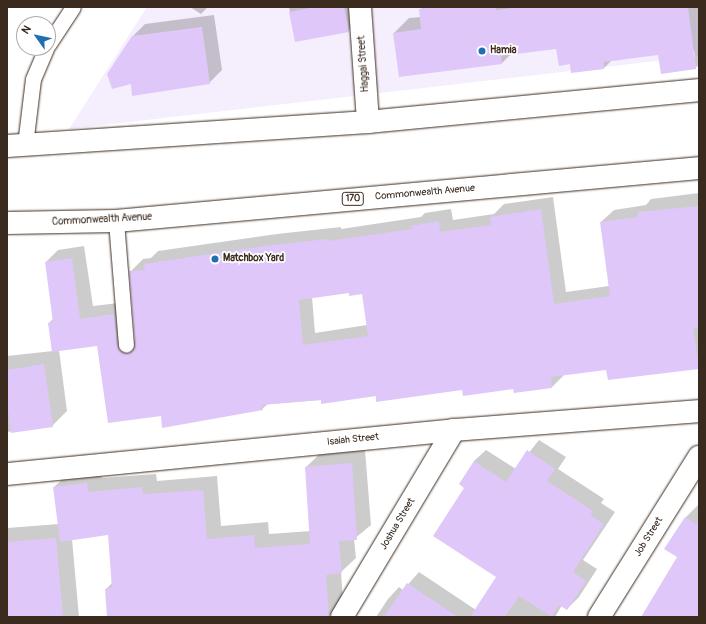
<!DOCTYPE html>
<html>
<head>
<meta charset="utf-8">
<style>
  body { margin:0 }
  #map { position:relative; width:706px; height:624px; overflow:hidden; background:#fff; font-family:Pangolin,sans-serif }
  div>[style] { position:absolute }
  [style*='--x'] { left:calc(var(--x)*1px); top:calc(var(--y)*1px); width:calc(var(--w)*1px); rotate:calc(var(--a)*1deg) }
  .built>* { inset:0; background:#f5eefd }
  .shadow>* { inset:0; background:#0003 }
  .building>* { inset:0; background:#dfc8f9 }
  .roads { filter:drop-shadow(0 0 1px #3b2a1e) drop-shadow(0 0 1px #3b2a1e) }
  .lane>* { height:15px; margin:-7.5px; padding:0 7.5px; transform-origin:7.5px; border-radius:7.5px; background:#fff }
  .street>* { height:22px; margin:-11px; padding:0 11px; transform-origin:11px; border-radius:11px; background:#fff }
  .secondary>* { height:22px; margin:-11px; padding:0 11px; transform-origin:11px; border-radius:11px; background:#fff }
  .primary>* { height:22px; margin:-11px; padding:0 11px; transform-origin:11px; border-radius:11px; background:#fff }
  .dots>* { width:11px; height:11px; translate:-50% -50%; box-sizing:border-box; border:2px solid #fff; border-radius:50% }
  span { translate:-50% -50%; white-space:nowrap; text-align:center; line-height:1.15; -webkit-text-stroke:3.5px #fff; paint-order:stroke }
  .shield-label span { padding:1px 3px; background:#fff; border:1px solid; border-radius:3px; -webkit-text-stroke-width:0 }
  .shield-label { font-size:9px; color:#3b2a1e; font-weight:700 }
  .poi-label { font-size:10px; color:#3b2a1e; font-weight:700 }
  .left { translate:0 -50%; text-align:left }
  .street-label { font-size:10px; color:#3b2a1e }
  .frame { position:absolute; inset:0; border:8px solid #3b2a1e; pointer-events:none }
  .north { position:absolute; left:16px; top:16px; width:40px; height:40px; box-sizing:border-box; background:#fff; border:1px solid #b1aaa5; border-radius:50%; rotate:303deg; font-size:11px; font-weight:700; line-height:16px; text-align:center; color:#3b2a1e }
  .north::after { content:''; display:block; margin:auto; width:14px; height:18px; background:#1f6fb2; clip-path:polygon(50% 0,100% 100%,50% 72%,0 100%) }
</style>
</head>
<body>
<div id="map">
  <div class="built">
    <div style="clip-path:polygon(147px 7px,699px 7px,699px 56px,69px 129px)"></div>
  </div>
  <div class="shadow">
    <div style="clip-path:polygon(190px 7px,208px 7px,201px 14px)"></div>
    <div style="clip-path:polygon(289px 7px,358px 7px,360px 19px,348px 31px,296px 41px)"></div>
    <div style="clip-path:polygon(evenodd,422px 7px,699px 7px,699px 65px,695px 68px,659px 54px,612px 60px,604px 68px,556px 48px,511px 54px,502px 63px,394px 33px,409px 18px,421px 17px,422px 7px,692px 50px,694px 50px,695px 57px,693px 57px,692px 50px)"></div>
    <div style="clip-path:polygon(214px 15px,222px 70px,209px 83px,133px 36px,145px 24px)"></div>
    <div style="clip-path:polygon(evenodd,699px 193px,699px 368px,609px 379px,607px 369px,565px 374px,552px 387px,515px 392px,514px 387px,463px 389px,268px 404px,262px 409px,163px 426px,162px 415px,98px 345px,59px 350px,67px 411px,52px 426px,7px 432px,7px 356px,53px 351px,49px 323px,53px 319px,46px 262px,58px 250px,84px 246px,93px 306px,127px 302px,129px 333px,136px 343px,130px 272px,143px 259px,151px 258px,158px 251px,277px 234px,341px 227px,341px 229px,421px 217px,425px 213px,451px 209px,453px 220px,494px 214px,504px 204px,553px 197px,566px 292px,609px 286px,601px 222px,614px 210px,646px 205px,651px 199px,699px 193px,350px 292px,363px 292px,367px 325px,315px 333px,312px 297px,350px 292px)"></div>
    <div style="clip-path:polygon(539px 440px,566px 457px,558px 469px,604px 499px,601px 503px,615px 512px,583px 560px,597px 569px,579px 597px,567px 609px,562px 605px,555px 617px,376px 617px,388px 599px,399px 587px,403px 590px,419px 572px,476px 610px,497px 576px,466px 487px,474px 461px,486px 450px,516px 469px)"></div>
    <div style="clip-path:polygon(365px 450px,371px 525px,354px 539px,356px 558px,341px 572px,343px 602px,329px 616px,108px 617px,106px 589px,112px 583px,109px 534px,72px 539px,79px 617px,7px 617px,7px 528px,59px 524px,54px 487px,69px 473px,100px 469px,102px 478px,156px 474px,157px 481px,217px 476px,221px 526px,268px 522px,269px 534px,311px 531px,306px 467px,321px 453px)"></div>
    <div style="clip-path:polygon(698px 505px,699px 617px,642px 617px,678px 557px,686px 517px)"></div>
  </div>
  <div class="building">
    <div style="clip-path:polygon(315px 7px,344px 7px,349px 32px,295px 42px,289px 12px)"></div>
    <div style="clip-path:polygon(432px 7px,495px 7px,496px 10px,519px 7px,688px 7px,696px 69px,661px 74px,658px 55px,604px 62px,604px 69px,571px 73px,570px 64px,559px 66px,556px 49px,501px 56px,502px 64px,399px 77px,393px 33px,421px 29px,419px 9px)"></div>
    <div style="clip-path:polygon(202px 27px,210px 84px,132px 96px,131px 84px,112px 89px,107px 74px,132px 36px)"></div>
    <div style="clip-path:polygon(evenodd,699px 206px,699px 327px,693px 328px,699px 369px,608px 380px,606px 370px,551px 377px,552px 388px,514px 393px,513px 389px,463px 396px,462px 390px,376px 402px,376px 396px,321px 404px,321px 400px,262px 405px,263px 410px,162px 428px,161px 416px,108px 423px,97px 346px,52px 352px,48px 323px,53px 322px,45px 262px,72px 258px,80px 319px,114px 314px,117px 346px,122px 353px,127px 354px,134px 349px,135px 344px,129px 271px,145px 270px,144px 264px,264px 246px,328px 239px,329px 241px,412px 229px,411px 226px,439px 221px,440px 232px,491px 225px,490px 217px,541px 209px,554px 304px,610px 296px,600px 222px,638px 217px,638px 212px,699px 206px,349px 293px,349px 296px,362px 294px,368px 336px,303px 345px,299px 300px,349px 293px)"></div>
    <div style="clip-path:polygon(44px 364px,53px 427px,11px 433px,7px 402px,7px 370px)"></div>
    <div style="clip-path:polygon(527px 450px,555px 469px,547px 481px,593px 511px,590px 515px,604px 524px,573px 572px,586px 581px,567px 610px,559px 605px,552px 617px,519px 596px,505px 617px,470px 617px,496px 577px,433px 536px,464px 488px,459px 484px,474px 461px,506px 482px)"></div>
    <div style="clip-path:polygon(352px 463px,357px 540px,339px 541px,342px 573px,326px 575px,329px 617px,107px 617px,105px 589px,112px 588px,108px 535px,60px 542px,53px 487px,87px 483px,88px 492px,142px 487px,143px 494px,203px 490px,207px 539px,254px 535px,255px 548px,310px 544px,305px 467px)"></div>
    <div style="clip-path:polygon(685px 517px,696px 524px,699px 519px,699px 617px,641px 617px,677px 557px,664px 549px)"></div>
    <div style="clip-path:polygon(56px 538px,63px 617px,7px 617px,7px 542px)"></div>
    <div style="clip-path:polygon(407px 583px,458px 617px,384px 617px)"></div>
  </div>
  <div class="roads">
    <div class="lane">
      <div style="--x:48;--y:45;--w:45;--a:-56.7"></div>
      <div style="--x:25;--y:145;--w:66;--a:-83.1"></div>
      <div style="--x:33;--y:79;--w:34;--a:-67"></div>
      <div style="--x:116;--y:221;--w:124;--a:85.4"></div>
    </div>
    <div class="street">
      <div style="--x:360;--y:7;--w:115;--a:86"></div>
      <div style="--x:7;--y:474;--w:449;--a:-5.6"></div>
      <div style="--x:599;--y:617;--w:189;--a:-58"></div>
    </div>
    <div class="secondary">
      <div style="--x:342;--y:617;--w:218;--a:-59.1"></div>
      <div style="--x:454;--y:430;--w:246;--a:-4.4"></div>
    </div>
    <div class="primary">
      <div style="--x:7;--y:146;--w:362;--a:-3.8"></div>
      <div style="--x:368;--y:122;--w:333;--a:-5.5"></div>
      <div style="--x:7;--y:223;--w:109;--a:-1.1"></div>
      <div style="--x:116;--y:221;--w:585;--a:-5.19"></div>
    </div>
  </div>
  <div class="dots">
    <div style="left:482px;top:51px;background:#1f6fb2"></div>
    <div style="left:215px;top:259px;background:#1f6fb2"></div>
  </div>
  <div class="shield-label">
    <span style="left:353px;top:199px">170</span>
  </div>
  <div class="poi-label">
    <span class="left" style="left:490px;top:51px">Hamia</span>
    <span class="left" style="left:223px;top:259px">Matchbox Yard</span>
  </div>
  <div class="street-label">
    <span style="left:364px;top:64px;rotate:-94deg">Haggai Street</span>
    <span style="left:425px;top:193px;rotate:-5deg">Commonwealth Avenue</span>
    <span style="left:102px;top:220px;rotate:-3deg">Commonwealth Avenue</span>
    <span style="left:353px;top:440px;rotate:-6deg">Isaiah Street</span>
    <span style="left:398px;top:524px;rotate:-59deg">Joshua Street</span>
    <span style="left:649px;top:537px;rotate:-58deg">Job Street</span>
  </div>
  <div class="frame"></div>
  <div class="north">N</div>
</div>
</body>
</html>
